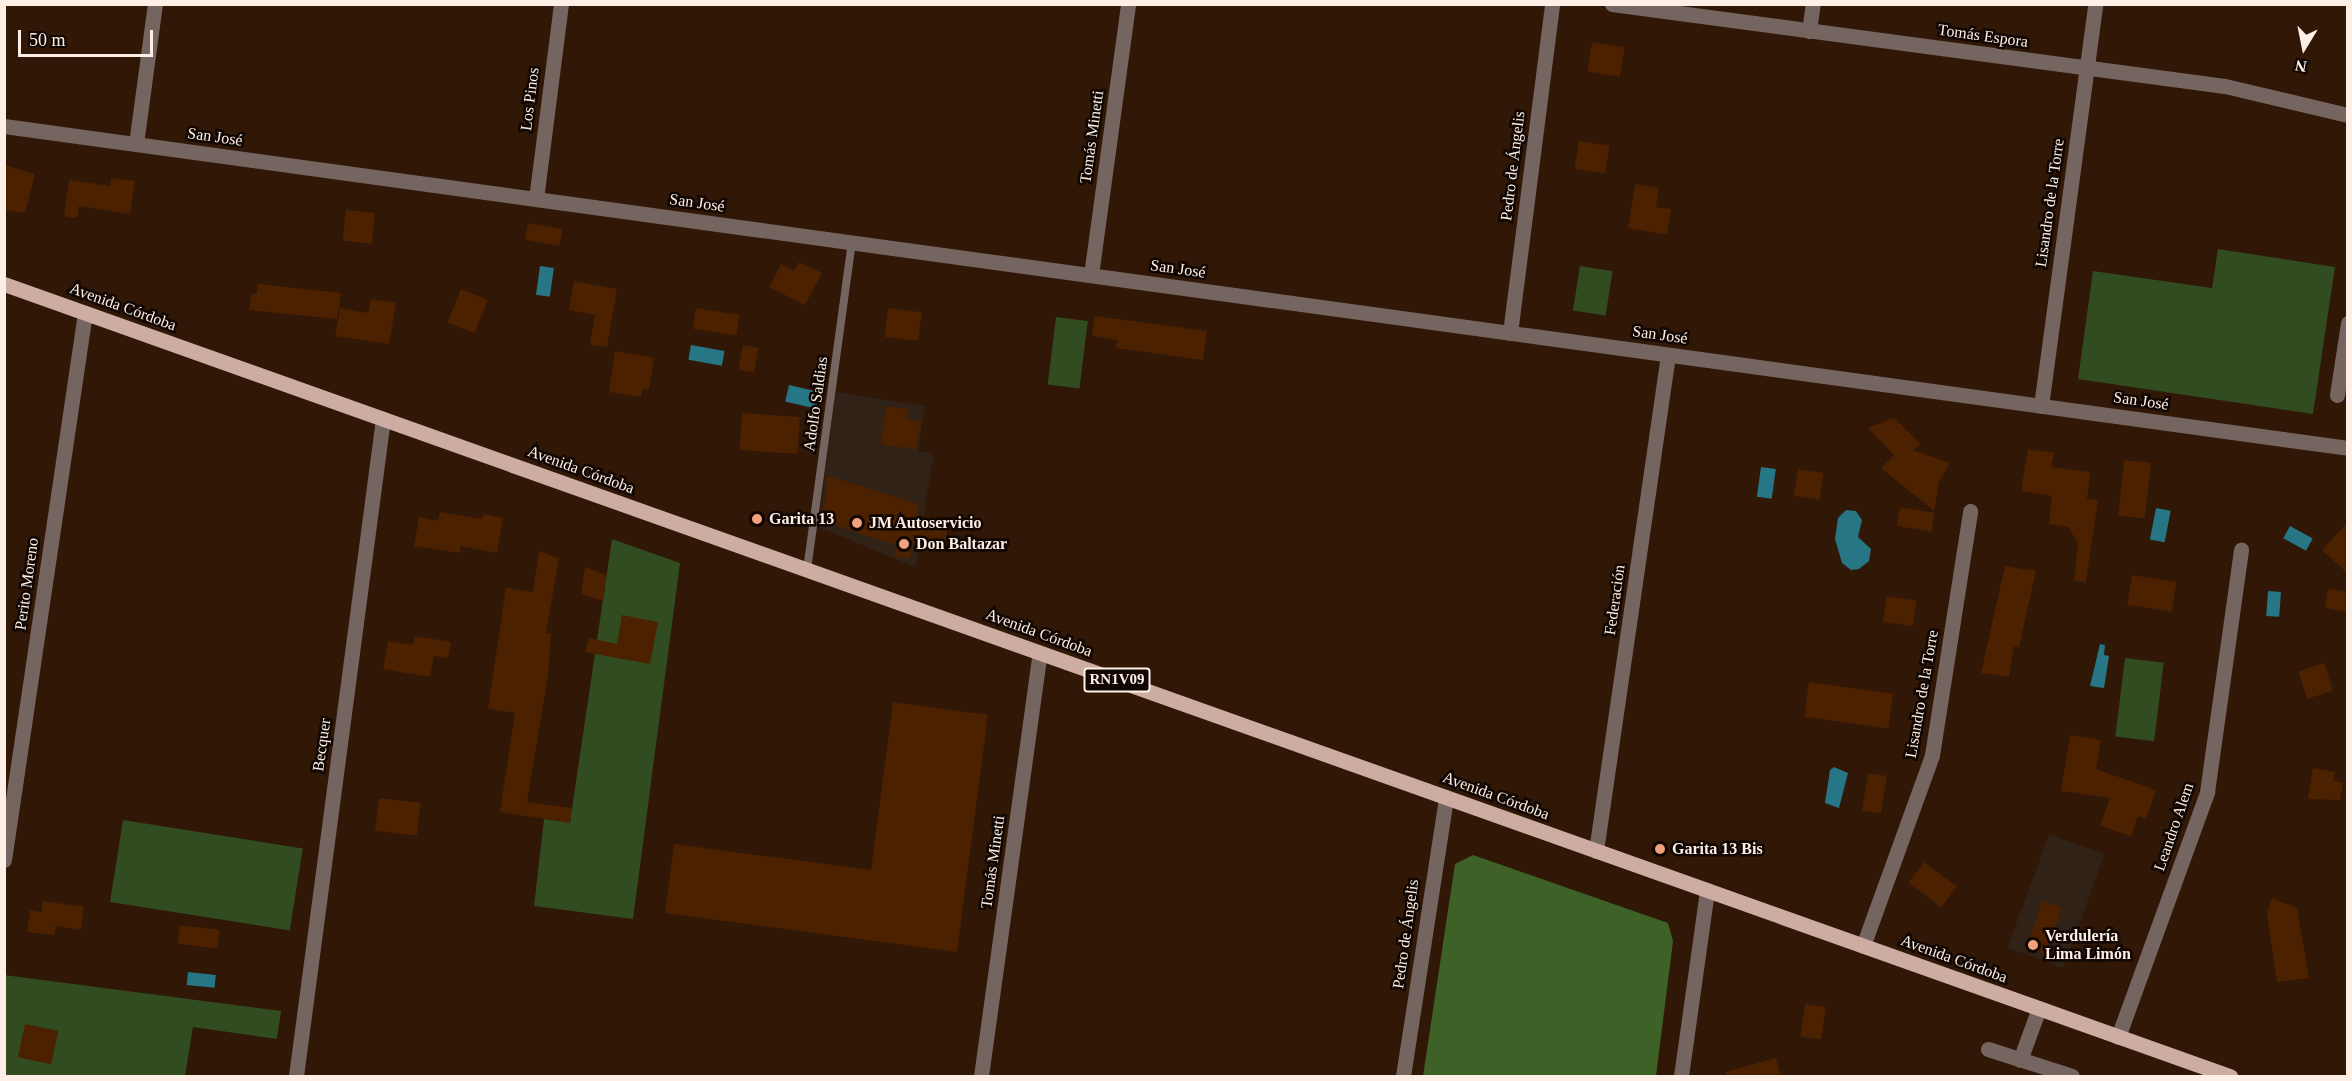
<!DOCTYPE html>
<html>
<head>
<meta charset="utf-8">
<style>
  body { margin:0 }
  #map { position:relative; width:2352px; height:1081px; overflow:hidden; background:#301706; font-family:"Times New Roman",serif }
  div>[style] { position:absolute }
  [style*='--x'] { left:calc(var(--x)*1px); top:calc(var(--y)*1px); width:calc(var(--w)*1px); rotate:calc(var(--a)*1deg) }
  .commercial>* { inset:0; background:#312217; transform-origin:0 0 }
  .green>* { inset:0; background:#314c20; transform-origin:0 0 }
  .forest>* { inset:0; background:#3d6126 }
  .water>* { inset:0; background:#277685; transform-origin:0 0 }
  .building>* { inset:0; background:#4c2100; transform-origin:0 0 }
  .service>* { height:8px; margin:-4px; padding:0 4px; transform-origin:4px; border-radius:4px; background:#756560 }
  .minor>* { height:15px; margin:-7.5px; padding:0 7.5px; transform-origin:7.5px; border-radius:7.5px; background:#756560 }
  .tertiary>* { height:15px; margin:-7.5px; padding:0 7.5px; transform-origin:7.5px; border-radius:7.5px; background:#756560 }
  .primary>* { height:15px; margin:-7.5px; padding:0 7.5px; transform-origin:7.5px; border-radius:7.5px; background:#cdada2 }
  .dots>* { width:16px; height:16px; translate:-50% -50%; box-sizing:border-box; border:3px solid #100602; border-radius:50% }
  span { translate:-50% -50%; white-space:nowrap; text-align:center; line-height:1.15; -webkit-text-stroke:5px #100602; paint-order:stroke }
  .shield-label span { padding:2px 4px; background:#100602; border:2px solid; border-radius:4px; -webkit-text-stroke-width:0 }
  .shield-label { font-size:15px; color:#fdefe6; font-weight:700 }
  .street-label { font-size:16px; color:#fdefe6 }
  .poi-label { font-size:16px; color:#fdefe6; font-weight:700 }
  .left { translate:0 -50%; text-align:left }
  .frame { position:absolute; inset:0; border:6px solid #fdefe6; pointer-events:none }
  .north { position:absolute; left:2274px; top:18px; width:60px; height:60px; -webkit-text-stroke:4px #100602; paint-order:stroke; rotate:190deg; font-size:16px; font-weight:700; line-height:24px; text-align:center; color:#fdefe6 }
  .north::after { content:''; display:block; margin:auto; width:21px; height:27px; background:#fdefe6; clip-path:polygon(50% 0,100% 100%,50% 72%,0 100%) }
  .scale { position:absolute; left:18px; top:30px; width:135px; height:27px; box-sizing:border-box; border:3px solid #fdefe6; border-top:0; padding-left:8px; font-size:18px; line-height:21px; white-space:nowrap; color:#fdefe6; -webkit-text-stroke:4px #100602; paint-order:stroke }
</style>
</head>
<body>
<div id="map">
  <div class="commercial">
    <div style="clip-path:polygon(836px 392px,925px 406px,918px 451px,934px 453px,915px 567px,818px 527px)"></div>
    <div style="left:2049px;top:834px;width:59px;height:121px;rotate:20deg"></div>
  </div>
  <div class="green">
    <div style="clip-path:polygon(2218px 249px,2335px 267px,2313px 414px,2078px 379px,2093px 271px,2212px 288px)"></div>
    <div style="left:1580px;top:266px;width:33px;height:45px;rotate:9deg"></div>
    <div style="left:1056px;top:317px;width:32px;height:68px;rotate:7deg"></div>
    <div style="clip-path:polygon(612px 539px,680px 563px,633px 919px,534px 906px,544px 819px,570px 822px)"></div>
    <div style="left:2125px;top:658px;width:39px;height:79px;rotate:7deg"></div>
    <div style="left:123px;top:820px;width:182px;height:83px;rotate:9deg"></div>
    <div style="clip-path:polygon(4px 975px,281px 1011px,277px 1039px,193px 1027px,185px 1076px,5px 1076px)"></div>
  </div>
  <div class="forest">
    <div style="clip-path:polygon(1473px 855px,1668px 923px,1673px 941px,1656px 1076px,1423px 1076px,1455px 864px)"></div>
  </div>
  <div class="water">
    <div style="left:540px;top:266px;width:14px;height:29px;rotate:8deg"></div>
    <div style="left:691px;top:345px;width:34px;height:15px;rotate:10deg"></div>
    <div style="left:789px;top:385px;width:32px;height:17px;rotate:13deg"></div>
    <div style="left:1761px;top:467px;width:15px;height:30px;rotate:8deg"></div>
    <div style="left:2156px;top:508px;width:15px;height:32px;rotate:11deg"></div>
    <div style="clip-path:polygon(1846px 510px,1856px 511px,1862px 520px,1858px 537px,1871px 549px,1869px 561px,1859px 569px,1851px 570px,1842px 563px,1835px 539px,1838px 518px)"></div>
    <div style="left:2290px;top:526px;width:26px;height:14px;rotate:29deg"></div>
    <div style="left:2268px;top:591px;width:13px;height:25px;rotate:4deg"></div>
    <div style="clip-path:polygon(2100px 644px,2105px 645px,2104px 655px,2109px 656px,2104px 688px,2090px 686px)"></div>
    <div style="clip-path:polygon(1834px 767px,1848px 773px,1839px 808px,1825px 803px,1830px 770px)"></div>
    <div style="left:188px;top:972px;width:28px;height:13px;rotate:6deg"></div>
  </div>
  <div class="building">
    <div style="left:1592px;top:42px;width:33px;height:30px;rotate:9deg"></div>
    <div style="left:1579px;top:141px;width:31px;height:28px;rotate:9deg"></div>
    <div style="clip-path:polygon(4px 165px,35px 174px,25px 213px,4px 210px)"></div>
    <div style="clip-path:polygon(111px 178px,135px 181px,130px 214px,79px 206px,77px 218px,64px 216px,69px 180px,110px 186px)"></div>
    <div style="clip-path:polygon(1635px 184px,1659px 188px,1656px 207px,1671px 209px,1667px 235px,1628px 228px)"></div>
    <div style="left:346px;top:210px;width:29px;height:31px;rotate:6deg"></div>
    <div style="left:528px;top:223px;width:35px;height:17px;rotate:10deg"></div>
    <div style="clip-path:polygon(799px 262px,822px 273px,805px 305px,769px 287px,781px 264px,794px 271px)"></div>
    <div style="clip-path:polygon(574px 281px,617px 289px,607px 347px,590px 345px,595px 315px,569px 310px)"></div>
    <div style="clip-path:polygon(258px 284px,341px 293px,337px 319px,249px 310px,252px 293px,257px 294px)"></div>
    <div style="left:461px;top:289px;width:29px;height:36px;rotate:22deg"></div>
    <div style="clip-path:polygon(371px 299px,396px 303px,389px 344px,335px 336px,340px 308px,368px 313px)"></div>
    <div style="left:696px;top:308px;width:44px;height:21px;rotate:9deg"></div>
    <div style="left:888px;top:308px;width:34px;height:29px;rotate:7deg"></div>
    <div style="clip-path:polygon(1095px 316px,1207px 331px,1203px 360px,1116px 348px,1117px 340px,1092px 336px)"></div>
    <div style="left:743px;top:345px;width:16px;height:25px;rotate:11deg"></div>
    <div style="clip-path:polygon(615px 351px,654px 358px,649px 390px,642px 389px,641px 397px,609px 392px)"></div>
    <div style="clip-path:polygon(886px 406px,908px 409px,906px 419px,921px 422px,916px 449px,881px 445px)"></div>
    <div style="left:742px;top:413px;width:58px;height:37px;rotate:4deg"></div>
    <div style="clip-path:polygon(1894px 418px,1921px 444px,1913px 450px,1950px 463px,1939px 482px,1934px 511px,1881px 468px,1894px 455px,1868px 428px)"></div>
    <div style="clip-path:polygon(2028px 449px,2054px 453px,2051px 467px,2090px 472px,2087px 499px,2098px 500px,2086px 582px,2074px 581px,2078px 543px,2068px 527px,2049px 524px,2052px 496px,2021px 491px)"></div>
    <div style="left:2124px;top:460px;width:27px;height:56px;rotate:6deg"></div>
    <div style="left:1798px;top:469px;width:26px;height:27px;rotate:9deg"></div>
    <div style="clip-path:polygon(828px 476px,919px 504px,917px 515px,948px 525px,945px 545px,913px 540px,910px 559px,894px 556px,896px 545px,822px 521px)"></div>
    <div style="left:1900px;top:507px;width:35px;height:19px;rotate:10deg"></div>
    <div style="clip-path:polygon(440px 512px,482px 519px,483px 514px,503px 518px,497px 553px,461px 546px,460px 553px,414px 546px,419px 517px,438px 521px)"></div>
    <div style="clip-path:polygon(2348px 522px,2348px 574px,2322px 550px)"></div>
    <div style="clip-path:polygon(539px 551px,559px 558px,546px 633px,551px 633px,548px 675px,527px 802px,572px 808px,570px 823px,500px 812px,515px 713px,488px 709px,506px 588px,533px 592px)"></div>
    <div style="clip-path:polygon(2005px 566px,2036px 571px,2019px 647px,2014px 646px,2009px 677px,1981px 673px)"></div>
    <div style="clip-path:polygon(585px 567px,606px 575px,603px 601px,581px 594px)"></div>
    <div style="left:2132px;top:575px;width:45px;height:30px;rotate:9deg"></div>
    <div style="clip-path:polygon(2328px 589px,2348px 592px,2348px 612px,2325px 608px)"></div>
    <div style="left:1887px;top:596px;width:30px;height:26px;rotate:9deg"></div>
    <div style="clip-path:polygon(622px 615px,658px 622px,650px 664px,585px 652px,589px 638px,617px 644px)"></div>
    <div style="clip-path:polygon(415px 636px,451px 642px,448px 658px,434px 656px,430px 677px,383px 669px,388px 641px,413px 645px)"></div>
    <div style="left:2324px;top:663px;width:29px;height:27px;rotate:72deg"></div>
    <div style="left:1809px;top:682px;width:85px;height:35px;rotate:8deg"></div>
    <div style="clip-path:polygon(893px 702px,988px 715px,957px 952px,665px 913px,674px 844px,871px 870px)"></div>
    <div style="clip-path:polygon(2070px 735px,2101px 740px,2096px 769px,2156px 790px,2146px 819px,2138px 816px,2131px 836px,2100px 826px,2110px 798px,2061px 791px)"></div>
    <div style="clip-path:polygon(2313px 768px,2335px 772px,2334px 781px,2343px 783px,2340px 800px,2308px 799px)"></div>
    <div style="left:1868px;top:773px;width:19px;height:38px;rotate:9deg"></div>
    <div style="left:379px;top:798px;width:42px;height:33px;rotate:7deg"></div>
    <div style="left:1924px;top:862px;width:41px;height:26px;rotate:37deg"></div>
    <div style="clip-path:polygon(2272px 898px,2297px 908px,2309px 978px,2277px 982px,2267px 914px)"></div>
    <div style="clip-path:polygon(43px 901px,84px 907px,81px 930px,56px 926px,54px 935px,27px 932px,30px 910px,41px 912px)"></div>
    <div style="left:2043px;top:901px;width:20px;height:50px;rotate:20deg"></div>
    <div style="left:180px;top:925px;width:40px;height:19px;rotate:7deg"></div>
    <div style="left:1805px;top:1004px;width:21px;height:33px;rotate:8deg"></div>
    <div style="left:25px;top:1024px;width:34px;height:34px;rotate:12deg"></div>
    <div style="clip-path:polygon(1776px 1058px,1781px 1077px,1726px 1077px,1725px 1072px)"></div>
  </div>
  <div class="service">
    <div style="--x:807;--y:570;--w:331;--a:-82.2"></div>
  </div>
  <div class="minor">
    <div style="--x:1612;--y:4;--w:618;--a:7.62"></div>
    <div style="--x:2225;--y:86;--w:126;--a:13.3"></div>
    <div style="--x:1809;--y:31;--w:27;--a:-82"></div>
    <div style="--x:136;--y:144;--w:141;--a:-82.3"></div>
    <div style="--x:536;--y:199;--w:197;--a:-82.7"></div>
    <div style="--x:1091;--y:275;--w:274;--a:-82.2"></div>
    <div style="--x:1510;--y:333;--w:332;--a:-82.7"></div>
    <div style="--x:2337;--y:395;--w:73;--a:-81.3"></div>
    <div style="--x:2041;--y:406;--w:406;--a:-82.3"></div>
    <div style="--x:1596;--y:851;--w:501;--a:-81.74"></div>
    <div style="--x:4;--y:860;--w:553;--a:-81.58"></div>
    <div style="--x:1863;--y:946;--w:203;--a:-70.1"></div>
    <div style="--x:1932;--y:755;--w:247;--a:-81.1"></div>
    <div style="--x:2118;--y:1037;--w:261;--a:-70"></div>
    <div style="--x:2207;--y:792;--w:245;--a:-82"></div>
    <div style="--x:1988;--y:1049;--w:88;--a:17.8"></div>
    <div style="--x:2020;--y:1060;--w:55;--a:-69.9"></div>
    <div style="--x:296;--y:1076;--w:663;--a:-82.46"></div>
    <div style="--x:981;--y:1076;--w:427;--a:-82.1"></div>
    <div style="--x:1403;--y:1076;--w:282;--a:-81.2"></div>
    <div style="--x:1681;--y:1076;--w:188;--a:-82"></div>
  </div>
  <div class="tertiary">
    <div style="--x:4;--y:126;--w:2366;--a:7.82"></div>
  </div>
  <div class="primary">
    <div style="--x:4;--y:284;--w:2363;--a:19.59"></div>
  </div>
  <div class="dots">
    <div style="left:757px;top:519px;background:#f1a17b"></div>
    <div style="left:857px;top:523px;background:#f1a17b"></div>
    <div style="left:904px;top:544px;background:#f1a17b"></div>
    <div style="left:1660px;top:849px;background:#f1a17b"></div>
    <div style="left:2033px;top:945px;background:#f1a17b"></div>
  </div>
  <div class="shield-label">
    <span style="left:1117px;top:680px">RN1V09</span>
  </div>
  <div class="street-label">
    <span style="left:1983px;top:36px;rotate:8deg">Tomás Espora</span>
    <span style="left:530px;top:99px;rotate:-83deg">Los Pinos</span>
    <span style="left:215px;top:137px;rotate:8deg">San José</span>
    <span style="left:1092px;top:137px;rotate:-82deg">Tomás Minetti</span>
    <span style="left:1513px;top:166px;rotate:-83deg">Pedro de Ángelis</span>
    <span style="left:697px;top:203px;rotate:8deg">San José</span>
    <span style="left:2050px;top:203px;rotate:-82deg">Lisandro de la Torre</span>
    <span style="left:1178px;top:269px;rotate:8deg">San José</span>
    <span style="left:123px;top:307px;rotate:20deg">Avenida Córdoba</span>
    <span style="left:1660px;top:335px;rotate:8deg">San José</span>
    <span style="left:2141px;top:401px;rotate:8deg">San José</span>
    <span style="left:816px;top:404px;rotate:-82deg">Adolfo Saldias</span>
    <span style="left:581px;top:470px;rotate:20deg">Avenida Córdoba</span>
    <span style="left:27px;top:584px;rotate:-82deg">Perito Moreno</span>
    <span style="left:1615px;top:600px;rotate:-82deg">Federación</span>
    <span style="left:1039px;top:633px;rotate:20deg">Avenida Córdoba</span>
    <span style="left:1922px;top:694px;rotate:-80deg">Lisandro de la Torre</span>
    <span style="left:322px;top:745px;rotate:-82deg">Becquer</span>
    <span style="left:1496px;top:796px;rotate:20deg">Avenida Córdoba</span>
    <span style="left:2174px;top:827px;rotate:-71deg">Leandro Alem</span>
    <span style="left:993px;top:862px;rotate:-82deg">Tomás Minetti</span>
    <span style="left:1406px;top:934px;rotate:-82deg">Pedro de Ángelis</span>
    <span style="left:1954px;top:959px;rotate:20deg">Avenida Córdoba</span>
  </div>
  <div class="poi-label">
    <span class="left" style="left:769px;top:519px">Garita 13</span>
    <span class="left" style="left:869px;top:523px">JM Autoservicio</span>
    <span class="left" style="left:916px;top:544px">Don Baltazar</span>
    <span class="left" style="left:1672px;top:849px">Garita 13 Bis</span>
    <span class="left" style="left:2045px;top:945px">Verdulería<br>Lima Limón</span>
  </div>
  <div class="frame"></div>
  <div class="north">N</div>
  <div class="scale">50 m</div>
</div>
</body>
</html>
